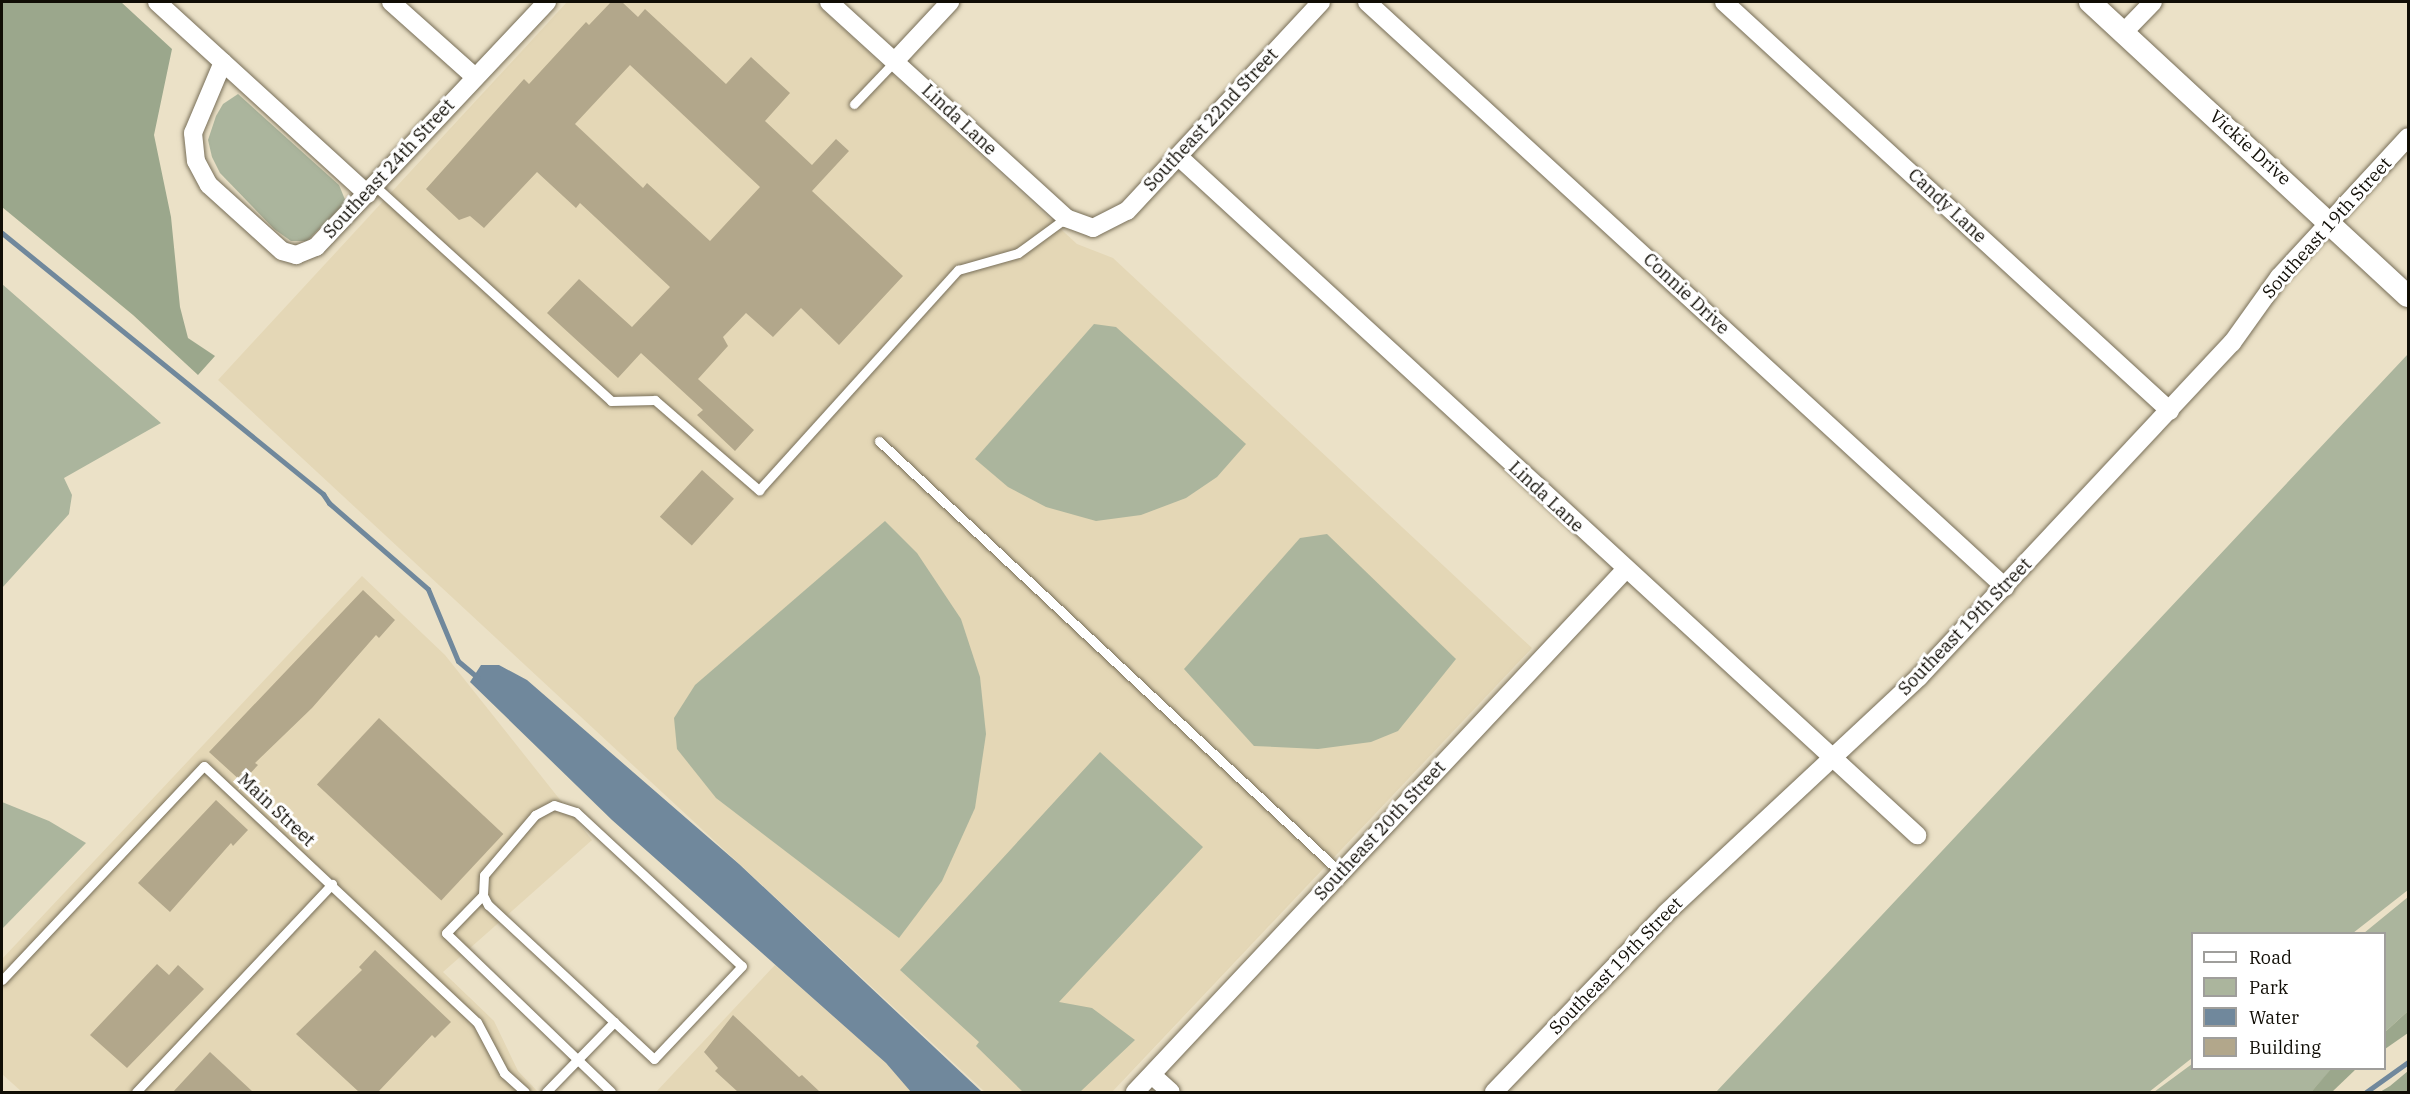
<!DOCTYPE html>
<html>
<head>
<meta charset="utf-8">
<style>
  body { margin:0 }
  #map { position:relative; width:2410px; height:1094px; overflow:hidden; background:#ebe1c7; font-family:"IBM Plex Serif",serif }
  div>[style] { position:absolute }
  [style*='--x'] { left:calc(var(--x)*1px); top:calc(var(--y)*1px); width:calc(var(--w)*1px); rotate:calc(var(--a)*1deg) }
  .built>* { inset:0; background:#e4d7b6 }
  .green>* { inset:0; background:#abb59d }
  .forest>* { inset:0; background:#9ba78c }
  .water>* { inset:0; background:#70889c }
  .stream>* { height:5px; margin:-2.5px; padding:0 2.5px; transform-origin:2.5px; border-radius:2.5px; background:#70889c }
  .building>* { inset:0; background:#b2a78b; transform-origin:0 0 }
  .roads { filter:drop-shadow(0 0 2px #776e58) drop-shadow(0 0 2px #776e58) }
  .service>* { height:9px; margin:-4.5px; padding:0 4.5px; transform-origin:4.5px; border-radius:4.5px; background:#fff }
  .minor>* { height:18px; margin:-9px; padding:0 9px; transform-origin:9px; border-radius:9px; background:#fff }
  .tertiary>* { height:22px; margin:-11px; padding:0 11px; transform-origin:11px; border-radius:11px; background:#fff }
  span { translate:-50% -50%; white-space:nowrap; text-align:center; line-height:1.15; -webkit-text-stroke:6px #fff; paint-order:stroke }
  .street-label { font-size:18px; color:#100d05 }
  .frame { position:absolute; inset:0; border:3px solid #100d05; pointer-events:none }
  .legend { position:absolute; left:2191px; top:932px; width:195px; height:138px; box-sizing:border-box; background:#fff; border:2px solid #9f9e9b; margin:0; padding:8px 10px; list-style:none; font-size:18px; color:#100d05 }
  .legend li { display:flex; align-items:center; gap:12px; height:30px }
  .legend b { width:30px; border:2px solid #9f9e9b }
</style>
</head>
<body>
<div id="map">
  <div class="built">
    <div style="clip-path:polygon(567px 2px,814px 2px,1077px 244px,1113px 258px,1532px 648px,1112px 1092px,985px 1092px,218px 380px)"></div>
    <div style="clip-path:polygon(362px 576px,445px 655px,592px 840px,443px 972px,494px 1021px,518px 1071px,538px 1092px,22px 1092px,2px 1074px,2px 959px)"></div>
    <div style="clip-path:polygon(775px 965px,887px 1063px,911px 1092px,656px 1092px)"></div>
  </div>
  <div class="green">
    <div style="clip-path:polygon(238px 94px,339px 185px,346px 202px,307px 241px,291px 241px,274px 229px,220px 173px,212px 157px,208px 140px,216px 116px,223px 104px)"></div>
    <div style="clip-path:polygon(2px 284px,161px 423px,64px 478px,72px 495px,69px 514px,2px 588px)"></div>
    <div style="clip-path:polygon(1094px 324px,1116px 327px,1246px 444px,1217px 477px,1186px 498px,1141px 515px,1096px 521px,1046px 507px,1008px 487px,975px 459px)"></div>
    <div style="clip-path:polygon(2408px 354px,2408px 890px,2353px 933px,2192px 934px,2192px 1058px,2149px 1092px,1716px 1092px)"></div>
    <div style="clip-path:polygon(885px 521px,917px 553px,961px 619px,980px 677px,986px 734px,975px 808px,942px 881px,899px 938px,716px 798px,677px 749px,674px 718px,695px 685px)"></div>
    <div style="clip-path:polygon(1327px 534px,1456px 659px,1398px 731px,1371px 742px,1318px 749px,1254px 746px,1184px 669px,1300px 538px)"></div>
    <div style="clip-path:polygon(1100px 752px,1203px 847px,1059px 1002px,1092px 1008px,1135px 1040px,1080px 1092px,1023px 1092px,976px 1046px,979px 1042px,900px 970px)"></div>
    <div style="clip-path:polygon(2px 802px,49px 821px,86px 843px,2px 929px)"></div>
    <div style="clip-path:polygon(2408px 897px,2408px 1011px,2385px 1032px,2384px 934px,2364px 933px)"></div>
    <div style="clip-path:polygon(2192px 1064px,2192px 1068px,2332px 1069px,2311px 1092px,2154px 1092px)"></div>
  </div>
  <div class="forest">
    <div style="clip-path:polygon(2px 2px,121px 2px,172px 49px,154px 135px,171px 217px,180px 307px,188px 338px,215px 356px,198px 375px,133px 315px,2px 207px)"></div>
    <div style="clip-path:polygon(2408px 1011px,2408px 1033px,2385px 1049px,2385px 1032px)"></div>
    <div style="clip-path:polygon(2332px 1068px,2356px 1069px,2332px 1092px,2311px 1092px)"></div>
    <div style="clip-path:polygon(2408px 1071px,2408px 1092px,2380px 1092px,2390px 1086px)"></div>
  </div>
  <div class="water">
    <div style="clip-path:polygon(481px 665px,499px 665px,527px 680px,739px 864px,982px 1092px,911px 1092px,886px 1063px,612px 820px,470px 682px)"></div>
  </div>
  <div class="stream">
    <div style="--x:2;--y:233;--w:414;--a:39.1"></div>
    <div style="--x:323;--y:494;--w:11;--a:56"></div>
    <div style="--x:329;--y:503;--w:131;--a:41"></div>
    <div style="--x:428;--y:589;--w:78;--a:67.4"></div>
    <div style="--x:458;--y:661;--w:26;--a:40"></div>
    <div style="--x:2366;--y:1092;--w:52;--a:-35.5"></div>
  </div>
  <div class="building">
    <div style="clip-path:polygon(evenodd,611px 2px,622px 2px,638px 17px,645px 9px,726px 84px,751px 57px,790px 93px,765px 121px,812px 165px,836px 139px,849px 151px,812px 191px,903px 276px,839px 345px,801px 308px,773px 337px,746px 313px,723px 337px,728px 346px,698px 379px,754px 430px,735px 451px,697px 415px,703px 410px,641px 353px,618px 378px,547px 313px,579px 279px,632px 327px,670px 287px,580px 203px,576px 208px,537px 172px,484px 228px,470px 216px,459px 220px,426px 189px,524px 79px,529px 84px,586px 22px,589px 25px,611px 2px,630px 65px,760px 187px,710px 241px,647px 183px,643px 188px,575px 124px,630px 65px)"></div>
    <div style="left:702px;top:470px;width:43px;height:63px;rotate:42deg"></div>
    <div style="clip-path:polygon(363px 590px,395px 620px,379px 638px,376px 635px,312px 708px,255px 763px,258px 765px,242px 782px,209px 752px)"></div>
    <div style="left:379px;top:718px;width:170px;height:91px;rotate:43deg"></div>
    <div style="clip-path:polygon(216px 800px,248px 830px,233px 846px,231px 843px,170px 912px,138px 883px)"></div>
    <div style="clip-path:polygon(375px 950px,451px 1022px,435px 1038px,432px 1035px,378px 1092px,359px 1092px,296px 1034px,362px 970px,359px 967px)"></div>
    <div style="clip-path:polygon(157px 964px,169px 975px,178px 965px,204px 989px,127px 1068px,90px 1035px)"></div>
    <div style="clip-path:polygon(733px 1015px,799px 1077px,802px 1075px,820px 1092px,738px 1092px,715px 1071px,718px 1068px,704px 1052px)"></div>
    <div style="clip-path:polygon(210px 1052px,253px 1092px,173px 1092px)"></div>
  </div>
  <div class="roads">
    <div class="service">
      <div style="--x:854;--y:104;--w:59;--a:-46.4"></div>
      <div style="--x:375;--y:186;--w:319;--a:42.3"></div>
      <div style="--x:611;--y:401;--w:44;--a:-1.3"></div>
      <div style="--x:655;--y:400;--w:138;--a:40.9"></div>
      <div style="--x:759;--y:490;--w:297;--a:-47.9"></div>
      <div style="--x:958;--y:270;--w:62;--a:-15.8"></div>
      <div style="--x:1018;--y:253;--w:59;--a:-36.1"></div>
      <div style="--x:879;--y:441;--w:633;--a:43.08"></div>
      <div style="--x:554;--y:805;--w:23;--a:18"></div>
      <div style="--x:576;--y:812;--w:226;--a:42.9"></div>
      <div style="--x:742;--y:966;--w:128;--a:133.4"></div>
      <div style="--x:654;--y:1059;--w:226;--a:-137.1"></div>
      <div style="--x:488;--y:905;--w:11;--a:-117"></div>
      <div style="--x:483;--y:895;--w:20;--a:-87"></div>
      <div style="--x:484;--y:875;--w:79;--a:-49.6"></div>
      <div style="--x:535;--y:815;--w:21;--a:-28"></div>
      <div style="--x:483;--y:895;--w:53;--a:134.2"></div>
      <div style="--x:446;--y:933;--w:229;--a:43.9"></div>
      <div style="--x:2;--y:980;--w:294;--a:-46.7"></div>
      <div style="--x:204;--y:766;--w:374;--a:43.2"></div>
      <div style="--x:477;--y:1022;--w:58;--a:62.1"></div>
      <div style="--x:504;--y:1073;--w:28;--a:42"></div>
      <div style="--x:136;--y:1092;--w:286;--a:-46.7"></div>
      <div style="--x:546;--y:1092;--w:98;--a:-45.8"></div>
    </div>
    <div class="minor">
      <div style="--x:157;--y:2;--w:285;--a:42.4"></div>
      <div style="--x:391;--y:2;--w:113;--a:41.8"></div>
      <div style="--x:829;--y:2;--w:321;--a:42.3"></div>
      <div style="--x:1066;--y:218;--w:29;--a:20"></div>
      <div style="--x:1093;--y:228;--w:38;--a:-27"></div>
      <div style="--x:1127;--y:211;--w:285;--a:-47.1"></div>
      <div style="--x:1367;--y:2;--w:866;--a:42.52"></div>
      <div style="--x:1724;--y:2;--w:605;--a:42.52"></div>
      <div style="--x:2123;--y:33;--w:43;--a:-45.9"></div>
      <div style="--x:895;--y:61;--w:81;--a:-47"></div>
      <div style="--x:223;--y:62;--w:77;--a:112.9"></div>
      <div style="--x:193;--y:133;--w:28;--a:84"></div>
      <div style="--x:196;--y:161;--w:27;--a:62"></div>
      <div style="--x:209;--y:185;--w:98;--a:42.1"></div>
      <div style="--x:282;--y:251;--w:15;--a:16"></div>
      <div style="--x:296;--y:255;--w:22;--a:-22"></div>
      <div style="--x:316;--y:247;--w:337;--a:-46.7"></div>
      <div style="--x:1178;--y:156;--w:1004;--a:42.58"></div>
      <div style="--x:1152;--y:1075;--w:25;--a:42"></div>
      <div style="--x:1135;--y:1092;--w:716;--a:-46.81"></div>
      <div style="--x:1494;--y:1092;--w:248;--a:-46.1"></div>
      <div style="--x:1666;--y:913;--w:346;--a:-43"></div>
      <div style="--x:1919;--y:677;--w:458;--a:-46.9"></div>
      <div style="--x:2232;--y:343;--w:81;--a:-54.5"></div>
      <div style="--x:2279;--y:277;--w:190;--a:-47.3"></div>
    </div>
    <div class="tertiary">
      <div style="--x:2090;--y:2;--w:433;--a:42.8"></div>
    </div>
  </div>
  <div class="street-label">
    <span style="left:959px;top:120px;rotate:43deg">Linda Lane</span>
    <span style="left:1211px;top:120px;rotate:-47deg">Southeast 22nd Street</span>
    <span style="left:2250px;top:148px;rotate:42deg">Vickie Drive</span>
    <span style="left:389px;top:169px;rotate:-47deg">Southeast 24th Street</span>
    <span style="left:1947px;top:206px;rotate:43deg">Candy Lane</span>
    <span style="left:2327px;top:228px;rotate:-48deg">Southeast 19th Street</span>
    <span style="left:1686px;top:294px;rotate:43deg">Connie Drive</span>
    <span style="left:1546px;top:497px;rotate:43deg">Linda Lane</span>
    <span style="left:1965px;top:627px;rotate:-46deg">Southeast 19th Street</span>
    <span style="left:276px;top:810px;rotate:43deg">Main Street</span>
    <span style="left:1380px;top:831px;rotate:-47deg">Southeast 20th Street</span>
    <span style="left:1616px;top:966px;rotate:-46deg">Southeast 19th Street</span>
  </div>
  <div class="frame"></div>
  <ul class="legend">
  <li><b style="height:8px;background:#fff"></b>Road</li>
  <li><b style="height:16px;background:#abb59d"></b>Park</li>
  <li><b style="height:16px;background:#70889c"></b>Water</li>
  <li><b style="height:16px;background:#b2a78b"></b>Building</li>
  </ul>
</div>
</body>
</html>
